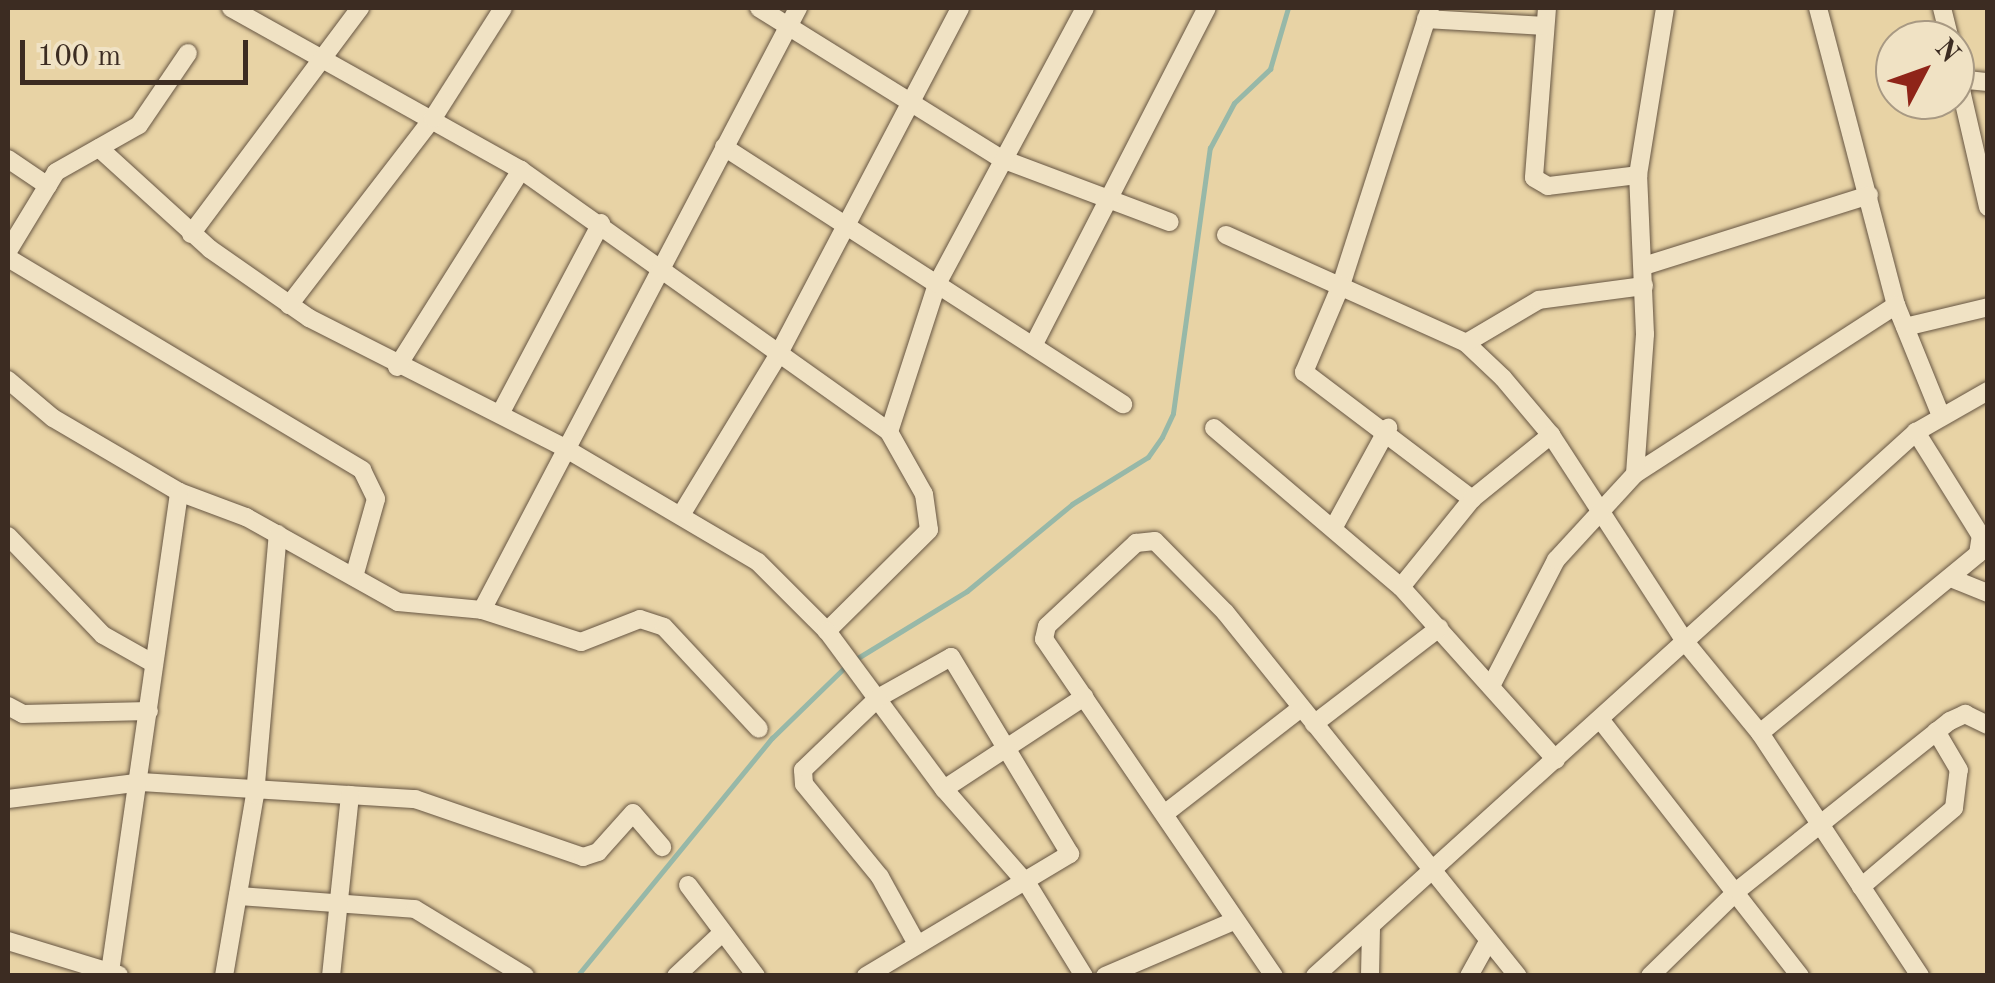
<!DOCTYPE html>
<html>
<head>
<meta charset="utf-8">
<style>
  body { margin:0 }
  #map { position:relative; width:1995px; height:983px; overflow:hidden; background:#e8d3a5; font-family:"Old Standard TT",serif }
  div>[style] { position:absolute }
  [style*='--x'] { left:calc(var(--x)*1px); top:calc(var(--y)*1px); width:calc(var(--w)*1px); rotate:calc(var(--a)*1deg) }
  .stream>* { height:5px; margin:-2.5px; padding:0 2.5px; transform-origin:2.5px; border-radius:2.5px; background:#97b8a8 }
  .roads { filter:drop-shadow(0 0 2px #675643) drop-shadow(0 0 2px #675643) }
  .minor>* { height:18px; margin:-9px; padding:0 9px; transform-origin:9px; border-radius:9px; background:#f0e2c4 }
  span { translate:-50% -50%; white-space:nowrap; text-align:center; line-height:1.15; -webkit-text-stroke:9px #f0e2c4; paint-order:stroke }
  .frame { position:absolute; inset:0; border:10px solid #3c2c22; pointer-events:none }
  .north { position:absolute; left:1875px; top:20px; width:100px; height:100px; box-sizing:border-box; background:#f0e2c4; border:2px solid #a89983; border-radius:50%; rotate:49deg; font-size:28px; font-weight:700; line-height:40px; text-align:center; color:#3c2c22 }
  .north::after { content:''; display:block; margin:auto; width:35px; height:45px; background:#8f2418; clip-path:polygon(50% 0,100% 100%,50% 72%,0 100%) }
  .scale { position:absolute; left:20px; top:40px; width:228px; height:45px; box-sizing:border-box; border:5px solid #3c2c22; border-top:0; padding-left:12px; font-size:30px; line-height:35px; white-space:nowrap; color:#3c2c22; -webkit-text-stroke:8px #f0e2c4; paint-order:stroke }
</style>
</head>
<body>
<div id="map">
  <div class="stream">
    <div style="--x:856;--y:659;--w:130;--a:-31.5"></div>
    <div style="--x:967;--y:591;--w:136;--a:-39.6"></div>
    <div style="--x:1072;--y:504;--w:89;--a:-31.7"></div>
    <div style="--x:1148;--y:457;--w:24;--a:-55"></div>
    <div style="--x:1162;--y:437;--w:26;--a:-65"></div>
    <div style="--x:1173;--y:413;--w:268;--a:-82.1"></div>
    <div style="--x:1210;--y:148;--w:51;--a:-61.9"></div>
    <div style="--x:1234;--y:103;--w:50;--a:-43.4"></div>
    <div style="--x:1270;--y:69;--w:64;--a:-73.6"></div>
    <div style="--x:577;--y:976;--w:308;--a:-50.7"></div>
    <div style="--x:772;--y:738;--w:105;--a:-44.2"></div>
  </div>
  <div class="roads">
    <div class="minor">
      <div style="--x:231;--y:8;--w:332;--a:29.2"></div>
      <div style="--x:521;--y:170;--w:452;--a:35.4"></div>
      <div style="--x:889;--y:432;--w:71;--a:60.6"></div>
      <div style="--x:924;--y:494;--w:36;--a:82"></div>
      <div style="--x:929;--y:530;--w:144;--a:135.3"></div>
      <div style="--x:759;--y:8;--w:286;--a:31.9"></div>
      <div style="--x:1002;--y:159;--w:179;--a:20.6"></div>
      <div style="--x:1430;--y:8;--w:291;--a:107.8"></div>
      <div style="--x:1341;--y:285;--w:95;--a:113"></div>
      <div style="--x:1304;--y:372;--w:211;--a:37.1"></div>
      <div style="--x:1547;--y:8;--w:170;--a:94.4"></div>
      <div style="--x:1534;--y:178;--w:16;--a:30"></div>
      <div style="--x:1548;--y:186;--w:91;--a:-7"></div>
      <div style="--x:1818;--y:8;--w:307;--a:75.3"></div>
      <div style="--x:1896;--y:305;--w:120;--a:67.9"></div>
      <div style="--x:1942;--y:8;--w:33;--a:76"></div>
      <div style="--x:1426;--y:19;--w:119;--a:3.4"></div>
      <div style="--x:1955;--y:64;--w:147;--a:77"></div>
      <div style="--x:1958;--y:79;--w:30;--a:6"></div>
      <div style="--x:724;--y:147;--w:475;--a:32.8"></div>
      <div style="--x:99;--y:148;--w:150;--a:42.3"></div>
      <div style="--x:210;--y:249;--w:121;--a:34.9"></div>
      <div style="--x:309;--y:318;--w:285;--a:26.9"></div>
      <div style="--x:563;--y:447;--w:226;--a:30.5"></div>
      <div style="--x:758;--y:562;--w:98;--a:45"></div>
      <div style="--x:827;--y:631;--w:197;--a:53.5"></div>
      <div style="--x:944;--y:789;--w:128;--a:48.8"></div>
      <div style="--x:1028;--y:885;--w:107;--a:58.4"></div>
      <div style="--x:8;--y:159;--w:48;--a:34"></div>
      <div style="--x:191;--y:234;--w:282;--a:-53.2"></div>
      <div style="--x:1226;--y:235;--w:263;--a:24.2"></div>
      <div style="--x:1466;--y:343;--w:51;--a:43.4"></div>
      <div style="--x:1503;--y:378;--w:75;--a:49.9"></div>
      <div style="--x:1551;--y:435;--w:248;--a:57"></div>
      <div style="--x:1686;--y:643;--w:117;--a:50.6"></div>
      <div style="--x:1760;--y:733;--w:291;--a:56.6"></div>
      <div style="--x:8;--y:251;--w:92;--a:-58.7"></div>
      <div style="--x:56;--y:172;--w:95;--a:-29.5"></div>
      <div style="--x:139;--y:125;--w:87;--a:-55.8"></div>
      <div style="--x:8;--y:258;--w:413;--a:30.9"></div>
      <div style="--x:362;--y:470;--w:32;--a:64"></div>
      <div style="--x:376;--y:499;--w:81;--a:105.8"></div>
      <div style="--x:1644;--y:266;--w:236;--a:-17.5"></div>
      <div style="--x:289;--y:305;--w:236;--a:-52.4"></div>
      <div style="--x:433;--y:118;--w:130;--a:-57.5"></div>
      <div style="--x:1905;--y:327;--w:85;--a:-13.5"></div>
      <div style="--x:1466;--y:343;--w:85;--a:-30.5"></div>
      <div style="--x:1539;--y:300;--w:106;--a:-7.6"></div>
      <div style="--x:1033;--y:346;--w:380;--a:-62.8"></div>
      <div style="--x:397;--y:367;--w:233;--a:-57.8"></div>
      <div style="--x:8;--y:380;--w:59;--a:40.2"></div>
      <div style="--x:53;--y:418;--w:146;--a:30.4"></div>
      <div style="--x:179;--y:492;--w:72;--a:20.5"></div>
      <div style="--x:246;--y:517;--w:174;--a:29.2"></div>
      <div style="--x:398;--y:602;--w:84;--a:5.4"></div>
      <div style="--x:482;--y:610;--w:104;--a:17.9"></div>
      <div style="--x:581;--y:642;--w:63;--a:-21.3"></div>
      <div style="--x:640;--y:619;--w:25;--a:18"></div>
      <div style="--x:664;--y:627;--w:139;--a:47"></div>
      <div style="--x:500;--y:414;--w:216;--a:-62.1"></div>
      <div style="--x:1214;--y:428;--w:245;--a:40.4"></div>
      <div style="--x:1401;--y:587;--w:232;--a:48.1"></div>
      <div style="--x:889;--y:432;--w:156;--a:-72"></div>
      <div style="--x:937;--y:284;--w:313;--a:-61.8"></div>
      <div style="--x:1635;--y:474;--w:311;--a:-32.9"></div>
      <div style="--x:681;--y:515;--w:185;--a:-58.7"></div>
      <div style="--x:777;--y:357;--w:394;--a:-62.3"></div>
      <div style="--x:1335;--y:525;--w:111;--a:-61.3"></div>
      <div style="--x:8;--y:536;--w:137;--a:46.2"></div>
      <div style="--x:103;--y:635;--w:55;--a:29.4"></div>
      <div style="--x:1953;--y:579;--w:38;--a:22"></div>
      <div style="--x:1401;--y:587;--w:113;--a:-51.1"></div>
      <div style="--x:1472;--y:499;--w:102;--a:-39"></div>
      <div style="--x:482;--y:610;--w:680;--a:-62.3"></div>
      <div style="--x:1492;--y:684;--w:140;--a:-62.7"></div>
      <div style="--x:1556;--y:560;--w:117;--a:-47.4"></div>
      <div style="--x:1635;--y:474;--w:140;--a:-85.9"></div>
      <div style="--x:1645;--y:334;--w:159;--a:-92.5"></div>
      <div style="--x:1638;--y:175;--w:169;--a:-80.8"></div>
      <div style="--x:8;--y:706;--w:17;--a:28"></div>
      <div style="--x:23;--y:714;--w:126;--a:-1.4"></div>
      <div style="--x:1603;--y:723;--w:321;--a:52.1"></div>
      <div style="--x:1314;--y:724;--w:158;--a:-37.5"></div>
      <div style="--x:1760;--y:733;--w:282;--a:-39.4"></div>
      <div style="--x:1978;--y:554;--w:18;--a:-81"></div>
      <div style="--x:1981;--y:536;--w:123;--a:-122"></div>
      <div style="--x:944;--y:789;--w:168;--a:-33.3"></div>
      <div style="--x:8;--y:799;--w:135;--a:-7.2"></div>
      <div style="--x:142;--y:782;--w:274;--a:3.6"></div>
      <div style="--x:415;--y:799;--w:178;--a:19"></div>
      <div style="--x:583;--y:857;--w:16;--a:-18"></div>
      <div style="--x:598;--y:852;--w:52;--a:-48.1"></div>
      <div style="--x:633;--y:813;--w:45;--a:49.5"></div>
      <div style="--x:1168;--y:811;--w:168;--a:-37.8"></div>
      <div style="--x:688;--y:885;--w:114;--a:53.2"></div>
      <div style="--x:1861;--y:887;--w:122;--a:-40.3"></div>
      <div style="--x:1954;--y:808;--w:38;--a:-83"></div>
      <div style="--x:1959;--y:770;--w:45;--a:-120.5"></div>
      <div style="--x:238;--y:896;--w:177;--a:4.2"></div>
      <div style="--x:415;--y:909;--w:129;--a:31.3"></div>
      <div style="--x:8;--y:941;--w:116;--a:17"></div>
      <div style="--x:110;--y:972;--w:485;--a:-81.8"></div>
      <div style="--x:224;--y:976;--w:184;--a:-80.3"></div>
      <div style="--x:255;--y:795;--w:262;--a:-85"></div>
      <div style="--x:331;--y:976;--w:182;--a:-84"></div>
      <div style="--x:676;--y:976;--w:64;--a:-43.1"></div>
      <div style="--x:866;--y:976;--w:238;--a:-30.9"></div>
      <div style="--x:1070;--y:854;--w:230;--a:-121.1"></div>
      <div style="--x:951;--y:657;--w:84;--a:150.7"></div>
      <div style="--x:878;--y:698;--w:104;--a:136.2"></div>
      <div style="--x:803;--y:770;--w:14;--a:86"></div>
      <div style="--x:804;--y:784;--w:120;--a:50.7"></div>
      <div style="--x:880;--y:877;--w:77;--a:61.1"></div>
      <div style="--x:1105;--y:976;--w:140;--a:-23.1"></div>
      <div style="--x:1274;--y:976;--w:408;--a:-124.3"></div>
      <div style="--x:1044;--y:639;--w:13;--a:-77"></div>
      <div style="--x:1047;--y:626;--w:122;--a:-43"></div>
      <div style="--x:1136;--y:543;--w:19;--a:-6"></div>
      <div style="--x:1155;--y:541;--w:100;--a:45.4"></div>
      <div style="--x:1225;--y:612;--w:467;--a:51.2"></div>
      <div style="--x:1315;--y:976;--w:811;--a:-42.15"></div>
      <div style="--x:1916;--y:432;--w:83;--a:-29.7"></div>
      <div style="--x:1370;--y:976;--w:49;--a:-88.8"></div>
      <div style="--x:1469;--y:976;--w:39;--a:-61"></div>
      <div style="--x:1650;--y:976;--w:123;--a:-44.3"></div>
      <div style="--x:1738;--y:890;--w:271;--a:-38.6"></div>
      <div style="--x:1950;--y:721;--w:17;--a:-25"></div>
      <div style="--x:1965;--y:714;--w:25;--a:26"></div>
    </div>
  </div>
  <div class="frame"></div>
  <div class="north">N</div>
  <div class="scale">100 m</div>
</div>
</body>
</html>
